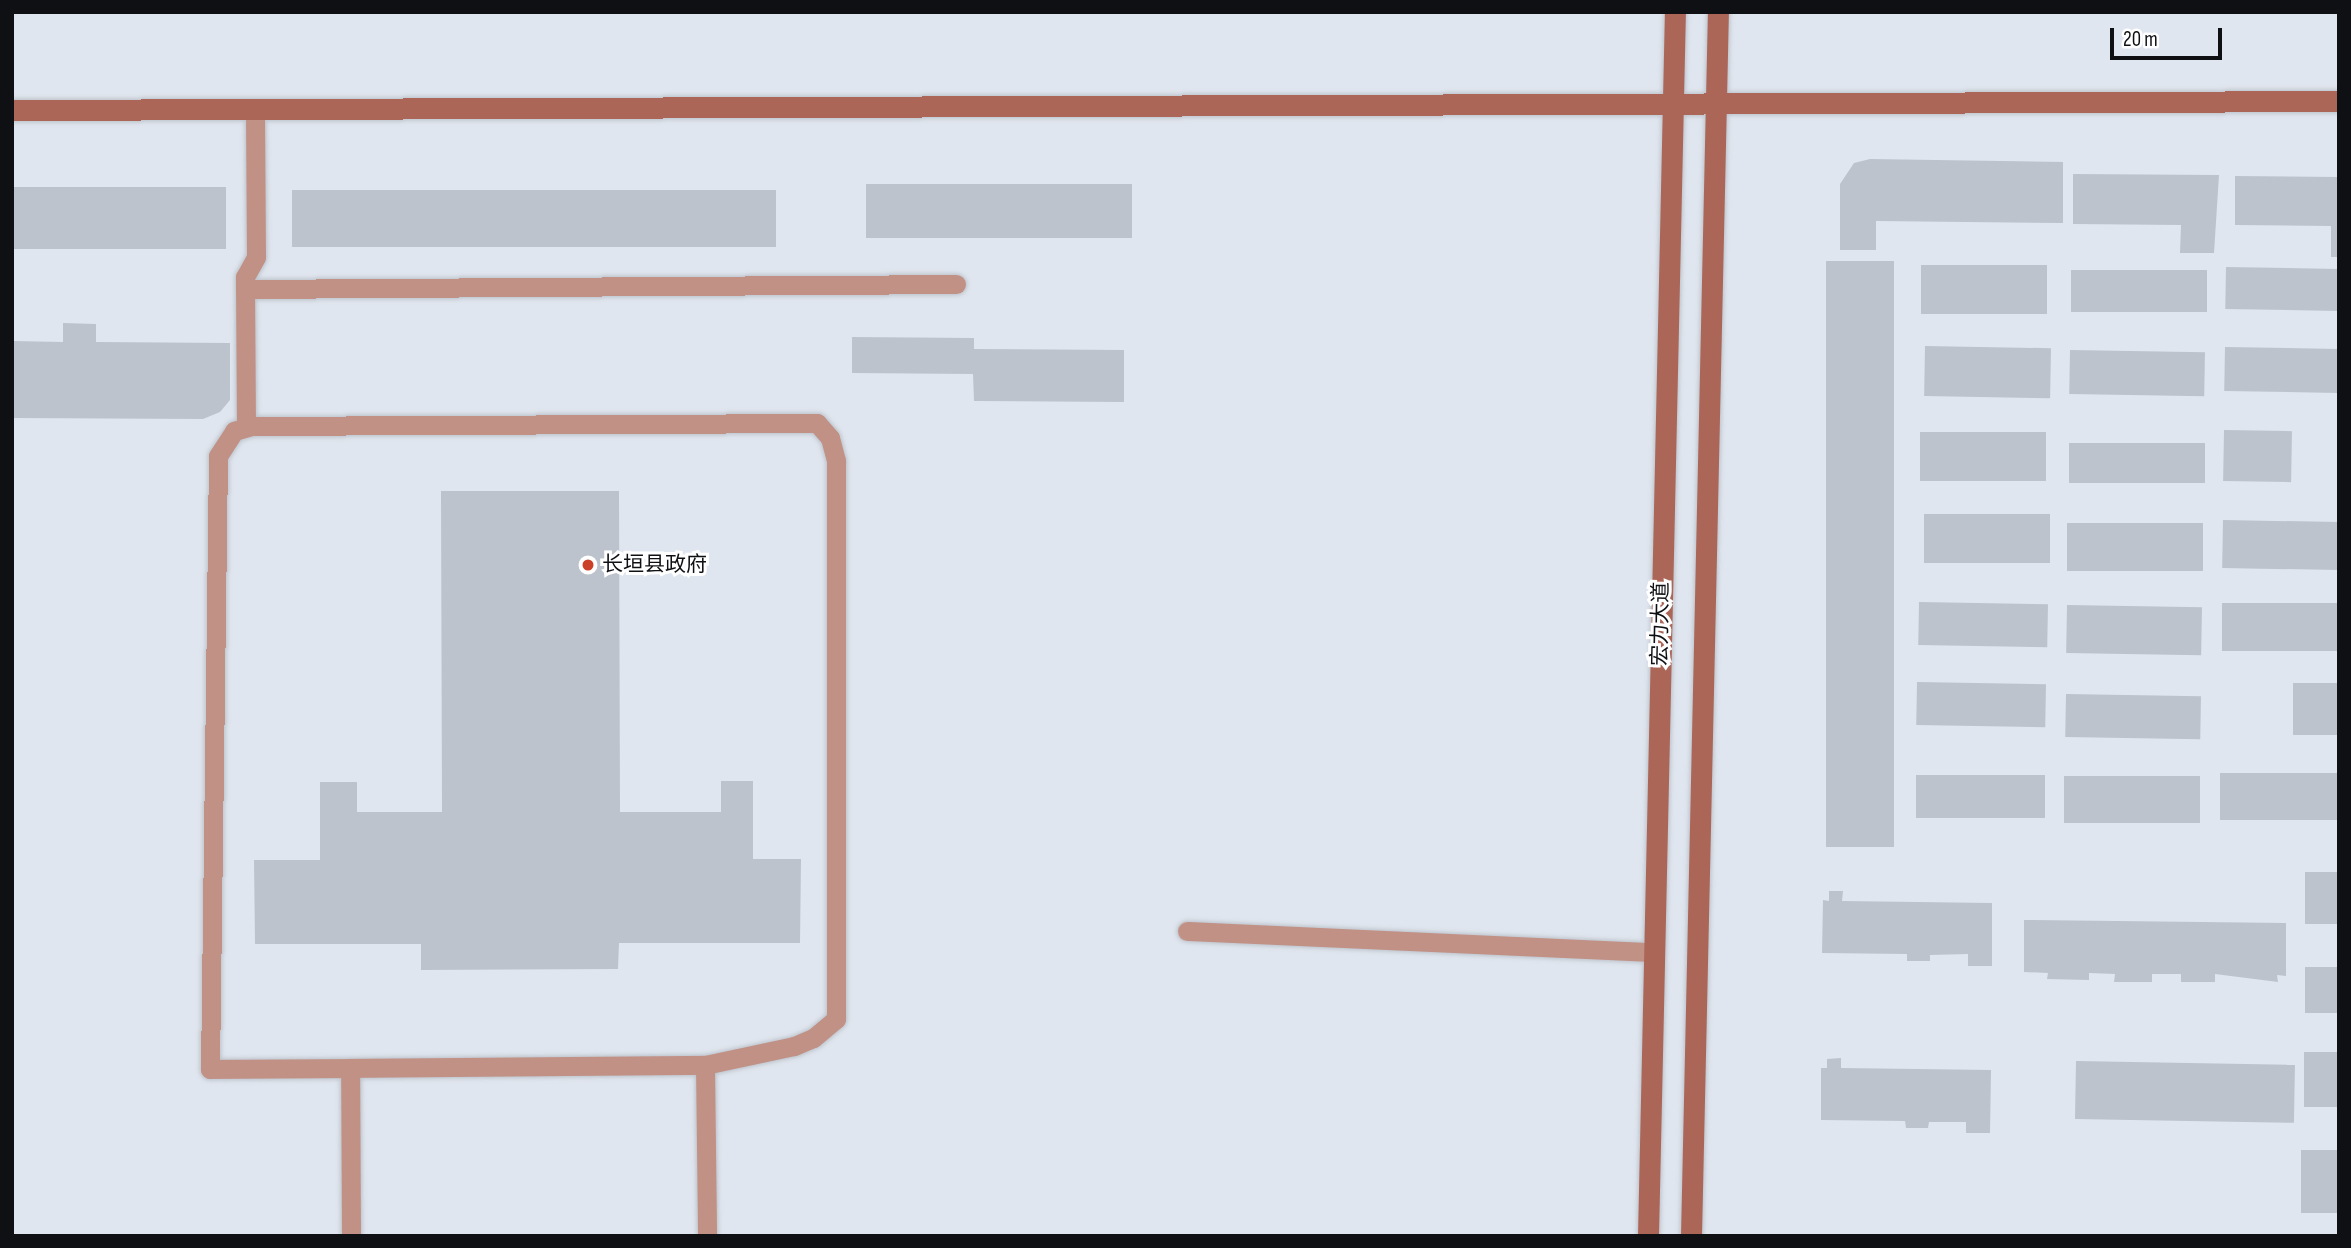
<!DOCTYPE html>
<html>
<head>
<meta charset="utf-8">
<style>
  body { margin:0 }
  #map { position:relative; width:2351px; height:1248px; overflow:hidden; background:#e0e6ef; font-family:"Sofia Sans Condensed","Noto Sans SC",sans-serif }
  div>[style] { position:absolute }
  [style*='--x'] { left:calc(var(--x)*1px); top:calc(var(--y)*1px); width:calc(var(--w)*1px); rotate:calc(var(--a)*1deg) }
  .building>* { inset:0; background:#bcc3cc; transform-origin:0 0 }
  .roads { filter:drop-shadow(0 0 2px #bec4cc) drop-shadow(0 0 2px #bec4cc) }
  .lane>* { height:19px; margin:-9.5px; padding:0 9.5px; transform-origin:9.5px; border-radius:9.5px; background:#c19186 }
  .secondary>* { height:21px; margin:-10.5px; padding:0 10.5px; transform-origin:10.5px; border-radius:10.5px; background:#ab6658 }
  .dots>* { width:19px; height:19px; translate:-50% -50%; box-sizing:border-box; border:4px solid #fff; border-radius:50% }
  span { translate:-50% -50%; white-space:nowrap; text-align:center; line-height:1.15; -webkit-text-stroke:6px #fff; paint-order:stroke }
  .poi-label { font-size:21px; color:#0e1013 }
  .left { translate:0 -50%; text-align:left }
  .street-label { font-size:21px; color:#0e1013 }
  .frame { position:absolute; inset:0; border:14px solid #0e1013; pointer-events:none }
  .scale { position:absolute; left:2110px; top:28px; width:112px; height:32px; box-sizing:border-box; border:4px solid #0e1013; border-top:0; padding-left:9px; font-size:21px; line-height:24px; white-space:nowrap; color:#0e1013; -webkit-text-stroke:5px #fff; paint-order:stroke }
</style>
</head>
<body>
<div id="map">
  <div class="building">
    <div style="clip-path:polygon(1870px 159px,2063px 162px,2063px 223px,1876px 221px,1876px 250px,1840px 250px,1840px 184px,1854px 163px)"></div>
    <div style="clip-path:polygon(2073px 174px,2219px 175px,2214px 253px,2180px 253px,2181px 225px,2073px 224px)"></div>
    <div style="clip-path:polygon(2235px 176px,2339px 177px,2339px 257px,2331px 257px,2331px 226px,2235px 225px)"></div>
    <div style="left:866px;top:184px;width:266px;height:54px"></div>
    <div style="left:12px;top:187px;width:214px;height:62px"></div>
    <div style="left:292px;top:190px;width:484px;height:57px"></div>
    <div style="left:1826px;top:261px;width:68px;height:586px"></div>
    <div style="left:1921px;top:265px;width:126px;height:49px"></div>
    <div style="left:2226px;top:267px;width:113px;height:42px;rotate:1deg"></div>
    <div style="left:2071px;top:270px;width:136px;height:42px"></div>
    <div style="clip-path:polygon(63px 323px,96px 324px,96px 342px,230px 343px,230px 400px,220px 412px,203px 419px,12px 418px,12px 341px,63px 342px)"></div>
    <div style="clip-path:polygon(852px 337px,974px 338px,974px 349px,1124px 350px,1124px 402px,974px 401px,973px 374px,852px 373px)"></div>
    <div style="left:1925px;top:346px;width:126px;height:50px;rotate:1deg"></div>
    <div style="left:2225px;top:347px;width:114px;height:44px;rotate:1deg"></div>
    <div style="left:2070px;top:350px;width:135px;height:44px;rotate:1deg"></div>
    <div style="left:2224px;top:430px;width:68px;height:51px;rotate:1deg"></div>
    <div style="left:1920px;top:432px;width:126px;height:49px"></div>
    <div style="left:2069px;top:443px;width:136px;height:40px"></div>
    <div style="clip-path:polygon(441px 491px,619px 491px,620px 812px,721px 812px,721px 781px,753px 781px,753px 859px,801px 859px,800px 943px,619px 943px,618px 969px,421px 970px,421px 944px,255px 944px,254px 860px,320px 860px,320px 782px,357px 782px,357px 812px,442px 812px)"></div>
    <div style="left:1924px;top:514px;width:126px;height:49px"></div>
    <div style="left:2223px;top:520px;width:116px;height:48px;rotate:1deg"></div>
    <div style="left:2067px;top:523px;width:136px;height:48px"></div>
    <div style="left:1919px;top:602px;width:129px;height:43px;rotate:1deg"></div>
    <div style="left:2222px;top:603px;width:117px;height:48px"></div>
    <div style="left:2067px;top:605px;width:135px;height:48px;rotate:1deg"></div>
    <div style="left:1917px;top:682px;width:129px;height:43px;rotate:1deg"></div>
    <div style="left:2293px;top:683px;width:46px;height:52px"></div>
    <div style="left:2066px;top:694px;width:135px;height:43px;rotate:1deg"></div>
    <div style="left:2220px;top:773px;width:119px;height:47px"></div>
    <div style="left:1916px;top:775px;width:129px;height:43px"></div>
    <div style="left:2064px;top:776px;width:136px;height:47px"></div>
    <div style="left:2305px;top:872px;width:34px;height:52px"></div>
    <div style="clip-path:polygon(1829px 891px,1843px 891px,1842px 901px,1992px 903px,1992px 966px,1968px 966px,1968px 954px,1930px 955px,1930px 961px,1907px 961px,1907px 954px,1822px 953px,1823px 900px,1829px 901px)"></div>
    <div style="clip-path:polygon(2024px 920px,2286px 923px,2286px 976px,2277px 975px,2278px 982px,2215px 974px,2215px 982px,2181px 982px,2181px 974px,2152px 974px,2152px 982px,2114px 982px,2115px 974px,2089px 973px,2089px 980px,2047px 979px,2048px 973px,2024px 972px)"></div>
    <div style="left:2305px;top:967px;width:34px;height:46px"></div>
    <div style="left:2304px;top:1052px;width:35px;height:55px"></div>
    <div style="clip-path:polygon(1841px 1058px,1841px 1068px,1991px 1070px,1990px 1133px,1966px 1133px,1966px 1122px,1929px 1122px,1928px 1128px,1906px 1128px,1905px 1121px,1821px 1120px,1821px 1068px,1827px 1068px,1827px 1059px)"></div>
    <div style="left:2076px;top:1061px;width:219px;height:58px;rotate:1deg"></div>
    <div style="left:2301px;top:1150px;width:38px;height:63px"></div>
  </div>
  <div class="roads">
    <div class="lane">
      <div style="--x:245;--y:289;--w:711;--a:-0.4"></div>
      <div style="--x:246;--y:427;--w:150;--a:-90.4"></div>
      <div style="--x:245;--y:277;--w:23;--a:-61"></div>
      <div style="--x:256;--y:257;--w:147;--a:-90.4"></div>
      <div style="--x:1187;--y:931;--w:467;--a:2.6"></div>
      <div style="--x:350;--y:1068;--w:140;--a:179.6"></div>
      <div style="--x:210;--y:1069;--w:613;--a:-89.25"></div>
      <div style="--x:218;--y:456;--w:30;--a:-57"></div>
      <div style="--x:234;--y:431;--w:18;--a:-16"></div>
      <div style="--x:251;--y:426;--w:566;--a:-0.3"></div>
      <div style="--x:817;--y:423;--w:20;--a:49"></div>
      <div style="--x:830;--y:438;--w:24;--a:75"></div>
      <div style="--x:836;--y:461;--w:558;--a:90"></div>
      <div style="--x:836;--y:1019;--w:30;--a:140"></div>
      <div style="--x:813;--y:1038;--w:21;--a:157"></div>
      <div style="--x:794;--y:1046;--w:91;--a:167.9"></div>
      <div style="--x:351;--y:1236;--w:168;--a:-90.3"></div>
      <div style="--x:350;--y:1068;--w:355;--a:-0.5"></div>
      <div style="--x:705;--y:1065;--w:171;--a:89.3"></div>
    </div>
    <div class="secondary">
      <div style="--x:12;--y:110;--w:2327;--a:-0.22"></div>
      <div style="--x:1648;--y:1236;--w:1224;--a:-88.74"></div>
      <div style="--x:1691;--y:1236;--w:1224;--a:-88.74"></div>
    </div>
  </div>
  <div class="dots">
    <div style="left:588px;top:565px;background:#cb4028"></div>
  </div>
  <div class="poi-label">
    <span class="left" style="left:602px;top:565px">长垣县政府</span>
  </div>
  <div class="street-label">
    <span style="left:1661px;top:624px;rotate:-89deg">宏力大道</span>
  </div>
  <div class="frame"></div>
  <div class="scale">20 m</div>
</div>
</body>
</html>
